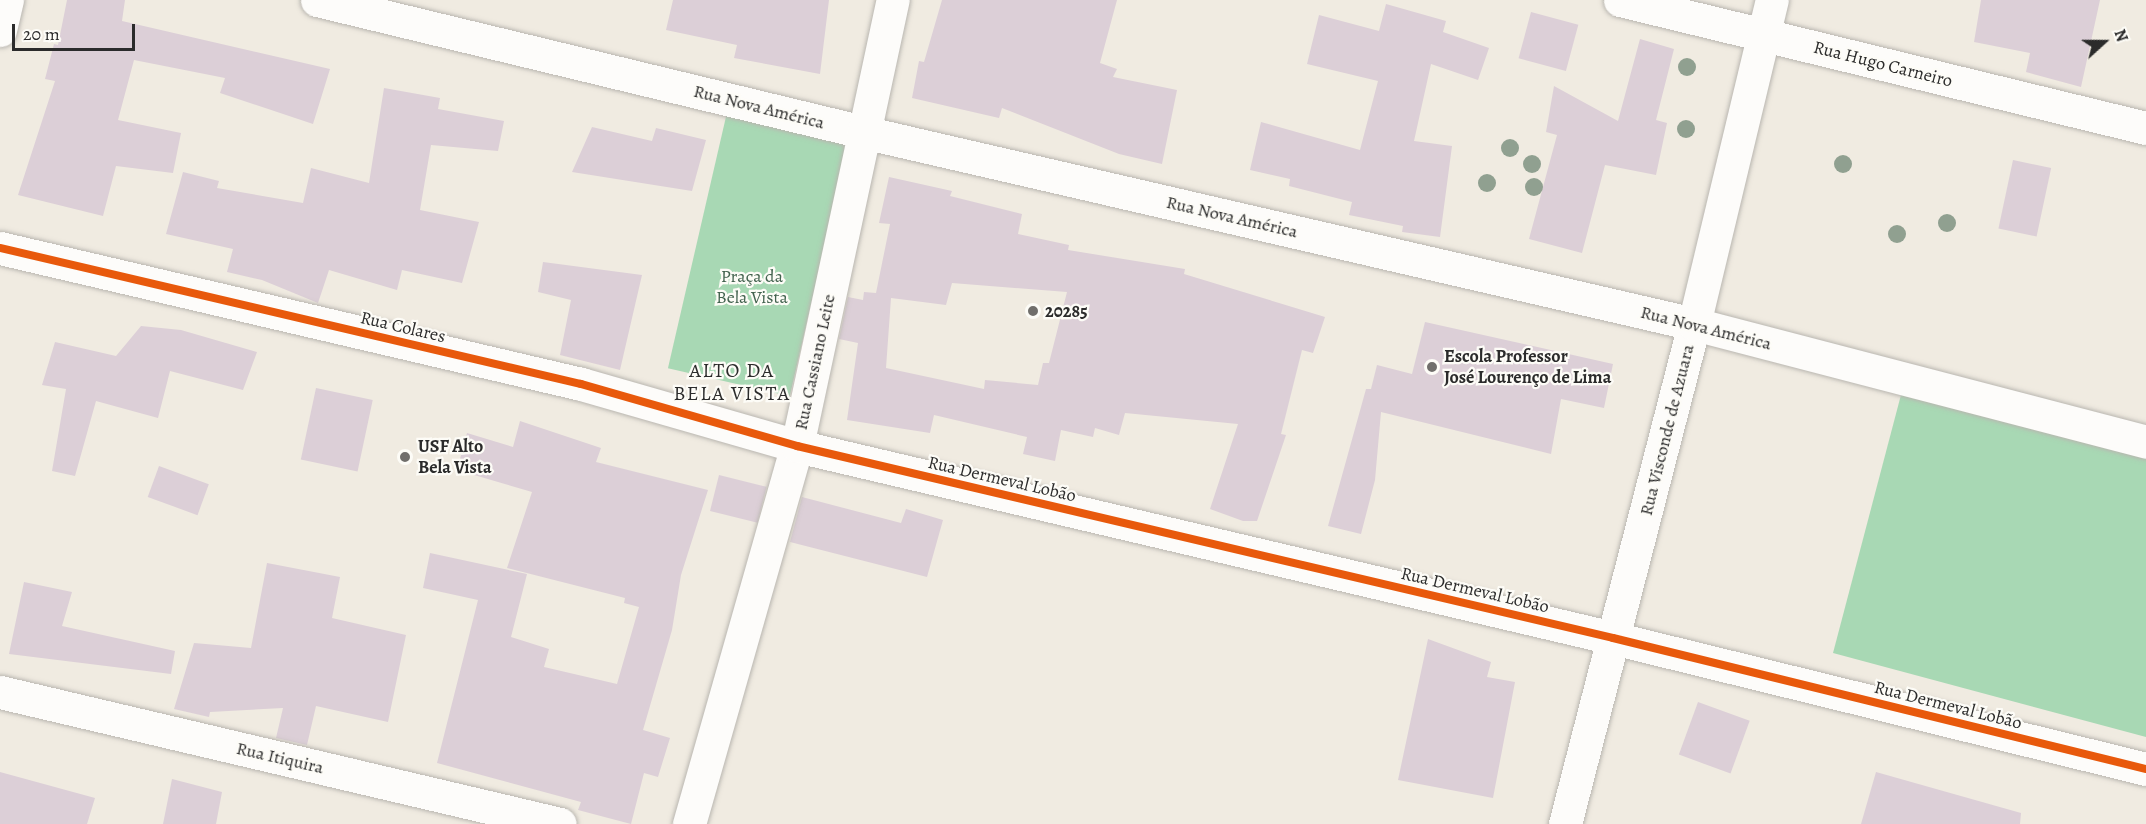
<!DOCTYPE html>
<html>
<head>
<meta charset="utf-8">
<style>
  body { margin:0 }
  #map { position:relative; width:2146px; height:824px; overflow:hidden; background:#f0ebe1; font-family:Alegreya,serif }
  div>[style] { position:absolute }
  [style*='--x'] { left:calc(var(--x)*1px); top:calc(var(--y)*1px); width:calc(var(--w)*1px); rotate:calc(var(--a)*1deg) }
  .green>* { inset:0; background:#a8d8b4; transform-origin:0 0 }
  .building>* { inset:0; background:#dccfd7; transform-origin:0 0 }
  .roads { filter:drop-shadow(0 0 2px #b9b6b0) drop-shadow(0 0 2px #b9b6b0) }
  .minor>* { height:33px; margin:-16.5px; padding:0 16.5px; transform-origin:16.5px; border-radius:16.5px; background:#fdfcfa }
  .cycleway>* { height:8px; margin:-4px; padding:0 4px; transform-origin:4px; border-radius:4px; background:#e8590c }
  .trees>* { width:18px; height:18px; margin:-9px; border-radius:50%; background:#90a090 }
  .dots>* { width:16px; height:16px; translate:-50% -50%; box-sizing:border-box; border:3px solid #fdfcf7; border-radius:50% }
  span { translate:-50% -50%; white-space:nowrap; text-align:center; line-height:1.15; -webkit-text-stroke:4.5px #fdfcf7; paint-order:stroke }
  .street-label { font-size:18px; color:#2b2b2b }
  .park-label { font-size:18px; color:#42624e }
  .poi-label { font-size:18px; color:#2b2b2b; font-weight:700 }
  .left { translate:0 -50%; text-align:left }
  .neighbourhood-label { font-size:20px; color:#2b2b2b; letter-spacing:1.5px }
  .north { position:absolute; left:2074px; top:12px; width:60px; height:60px; -webkit-text-stroke:4px #fdfcf7; paint-order:stroke; rotate:69deg; font-size:16px; font-weight:700; line-height:24px; text-align:center; color:#2b2b2b }
  .north::after { content:''; display:block; margin:auto; width:21px; height:27px; background:#2b2b2b; clip-path:polygon(50% 0,100% 100%,50% 72%,0 100%) }
  .scale { position:absolute; left:12px; top:24px; width:123px; height:27px; box-sizing:border-box; border:3px solid #2b2b2b; border-top:0; padding-left:8px; font-size:18px; line-height:21px; white-space:nowrap; color:#2b2b2b; -webkit-text-stroke:4px #fdfcf7; paint-order:stroke }
</style>
</head>
<body>
<div id="map">
  <div class="green">
    <div style="left:728px;top:108px;width:125px;height:267px;rotate:13deg"></div>
    <div style="clip-path:polygon(1902px 391px,2146px 456px,2146px 737px,1833px 653px)"></div>
  </div>
  <div class="building">
    <div style="clip-path:polygon(67px 0,125px 0,122px 21px,330px 69px,313px 124px,220px 93px,225px 78px,134px 60px,118px 120px,181px 133px,173px 173px,116px 166px,103px 216px,18px 195px,55px 81px,45px 79px,54px 44px,58px 45px)"></div>
    <div style="clip-path:polygon(673px 0,829px 0,820px 74px,734px 58px,737px 45px,666px 30px)"></div>
    <div style="clip-path:polygon(942px 0,1117px 0,1100px 63px,1117px 69px,1113px 77px,1177px 90px,1162px 164px,1119px 154px,1002px 108px,999px 118px,912px 98px,919px 61px,924px 62px)"></div>
    <div style="clip-path:polygon(1981px 0,2100px 0,2081px 87px,2026px 72px,2030px 53px,1974px 42px)"></div>
    <div style="clip-path:polygon(1386px 4px,1446px 21px,1443px 32px,1489px 48px,1478px 80px,1431px 64px,1414px 141px,1452px 146px,1440px 237px,1402px 232px,1403px 226px,1349px 215px,1352px 202px,1289px 186px,1290px 179px,1250px 170px,1261px 122px,1360px 150px,1378px 81px,1307px 64px,1319px 15px,1379px 31px)"></div>
    <div style="left:1531px;top:12px;width:49px;height:48px;rotate:15deg"></div>
    <div style="clip-path:polygon(1640px 39px,1674px 49px,1656px 120px,1667px 123px,1656px 175px,1605px 165px,1582px 253px,1529px 239px,1557px 135px,1546px 132px,1554px 86px,1618px 121px)"></div>
    <div style="clip-path:polygon(384px 88px,440px 98px,438px 109px,504px 121px,498px 151px,431px 145px,420px 210px,479px 222px,462px 283px,402px 270px,397px 290px,329px 270px,318px 303px,262px 280px,227px 272px,233px 249px,166px 234px,183px 172px,219px 181px,217px 188px,303px 203px,311px 168px,369px 183px)"></div>
    <div style="clip-path:polygon(592px 127px,652px 141px,656px 128px,706px 140px,692px 191px,572px 172px)"></div>
    <div style="left:2013px;top:160px;width:39px;height:70px;rotate:12deg"></div>
    <div style="clip-path:polygon(evenodd,889px 177px,952px 191px,950px 196px,1022px 214px,1018px 234px,1069px 245px,1068px 250px,1185px 269px,1184px 274px,1325px 317px,1313px 353px,1302px 350px,1281px 434px,1286px 435px,1257px 521px,1243px 521px,1210px 509px,1238px 424px,1125px 413px,1119px 435px,1095px 428px,1093px 437px,1061px 430px,1055px 461px,1023px 454px,1027px 437px,934px 415px,930px 433px,847px 420px,858px 343px,839px 339px,848px 297px,863px 300px,864px 292px,876px 293px,890px 224px,879px 223px,889px 177px,952px 283px,1067px 292px,1049px 363px,1043px 363px,1038px 385px,985px 380px,984px 389px,886px 368px,891px 298px,946px 305px,952px 283px)"></div>
    <div style="clip-path:polygon(543px 262px,642px 275px,620px 370px,560px 355px,571px 300px,538px 292px)"></div>
    <div style="clip-path:polygon(1425px 322px,1613px 364px,1604px 408px,1561px 399px,1551px 454px,1381px 412px,1375px 480px,1361px 534px,1328px 526px,1366px 389px,1371px 389px,1377px 365px,1412px 374px)"></div>
    <div style="clip-path:polygon(141px 326px,181px 330px,257px 352px,243px 390px,170px 371px,158px 418px,96px 401px,75px 476px,52px 471px,66px 389px,42px 385px,55px 342px,116px 356px)"></div>
    <div style="left:316px;top:388px;width:58px;height:73px;rotate:12deg"></div>
    <div style="clip-path:polygon(520px 421px,601px 448px,596px 462px,708px 490px,681px 575px,672px 630px,643px 730px,670px 738px,658px 777px,644px 773px,631px 824px,578px 810px,581px 802px,437px 763px,478px 600px,423px 588px,430px 553px,527px 574px,511px 637px,549px 649px,544px 667px,617px 684px,639px 607px,624px 603px,625px 598px,507px 568px,532px 492px,457px 470px,467px 433px,513px 447px)"></div>
    <div style="left:159px;top:466px;width:53px;height:33px;rotate:20deg"></div>
    <div style="left:719px;top:475px;width:49px;height:37px;rotate:14deg"></div>
    <div style="clip-path:polygon(802px 497px,901px 523px,906px 509px,943px 520px,927px 577px,790px 542px)"></div>
    <div style="clip-path:polygon(267px 563px,340px 577px,332px 618px,406px 635px,388px 722px,316px 706px,307px 745px,276px 738px,283px 708px,210px 712px,209px 717px,174px 709px,194px 643px,251px 648px)"></div>
    <div style="clip-path:polygon(24px 582px,72px 592px,62px 626px,175px 651px,171px 674px,9px 654px)"></div>
    <div style="clip-path:polygon(1428px 639px,1491px 662px,1487px 677px,1515px 682px,1493px 798px,1398px 780px)"></div>
    <div style="left:1698px;top:702px;width:55px;height:56px;rotate:20deg"></div>
    <div style="clip-path:polygon(0 772px,95px 798px,87px 824px,0 824px)"></div>
    <div style="clip-path:polygon(1876px 772px,2021px 813px,2020px 824px,1861px 824px)"></div>
    <div style="clip-path:polygon(172px 779px,222px 792px,216px 824px,163px 824px)"></div>
  </div>
  <div class="roads">
    <div class="minor">
      <div style="--x:317;--y:0;--w:562;--a:13.59"></div>
      <div style="--x:863;--y:132;--w:853;--a:13.01"></div>
      <div style="--x:1694;--y:324;--w:467;--a:14.6"></div>
      <div style="--x:1620;--y:0;--w:541;--a:13.68"></div>
      <div style="--x:0;--y:30;--w:31;--a:-77"></div>
      <div style="--x:0;--y:248;--w:597;--a:13.17"></div>
      <div style="--x:581;--y:384;--w:225;--a:16"></div>
      <div style="--x:797;--y:446;--w:838;--a:13.24"></div>
      <div style="--x:1613;--y:638;--w:549;--a:13.81"></div>
      <div style="--x:0;--y:692;--w:575;--a:13.26"></div>
      <div style="--x:689;--y:824;--w:393;--a:-74.1"></div>
      <div style="--x:797;--y:446;--w:456;--a:-77.9"></div>
      <div style="--x:1565;--y:824;--w:516;--a:-75.53"></div>
      <div style="--x:1694;--y:324;--w:333;--a:-76.5"></div>
    </div>
  </div>
  <div class="cycleway">
    <div style="--x:0;--y:248;--w:597;--a:13.17"></div>
    <div style="--x:581;--y:384;--w:225;--a:16"></div>
    <div style="--x:797;--y:446;--w:838;--a:13.24"></div>
    <div style="--x:1613;--y:638;--w:549;--a:13.81"></div>
  </div>
  <div class="trees">
    <div style="left:1687px;top:67px"></div>
    <div style="left:1686px;top:129px"></div>
    <div style="left:1510px;top:148px"></div>
    <div style="left:1532px;top:164px"></div>
    <div style="left:1843px;top:164px"></div>
    <div style="left:1487px;top:183px"></div>
    <div style="left:1534px;top:187px"></div>
    <div style="left:1947px;top:223px"></div>
    <div style="left:1897px;top:234px"></div>
  </div>
  <div class="dots">
    <div style="left:1033px;top:311px;background:#706e6b"></div>
    <div style="left:1432px;top:367px;background:#706e6b"></div>
    <div style="left:405px;top:457px;background:#706e6b"></div>
  </div>
  <div class="street-label">
    <span style="left:1883px;top:64px;rotate:14deg">Rua Hugo Carneiro</span>
    <span style="left:759px;top:107px;rotate:14deg">Rua Nova América</span>
    <span style="left:1232px;top:217px;rotate:13deg">Rua Nova América</span>
    <span style="left:403px;top:327px;rotate:13deg">Rua Colares</span>
    <span style="left:1706px;top:328px;rotate:14deg">Rua Nova América</span>
    <span style="left:815px;top:362px;rotate:-78deg">Rua Cassiano Leite</span>
    <span style="left:1667px;top:430px;rotate:-76deg">Rua Visconde de Azuara</span>
    <span style="left:1002px;top:479px;rotate:13deg">Rua Dermeval Lobão</span>
    <span style="left:1475px;top:590px;rotate:13deg">Rua Dermeval Lobão</span>
    <span style="left:1948px;top:705px;rotate:14deg">Rua Dermeval Lobão</span>
    <span style="left:280px;top:758px;rotate:13deg">Rua Itiquira</span>
  </div>
  <div class="park-label">
    <span style="left:752px;top:287px">Praça da<br>Bela Vista</span>
  </div>
  <div class="poi-label">
    <span class="left" style="left:1045px;top:311px">20285</span>
    <span class="left" style="left:1444px;top:367px">Escola Professor<br>José Lourenço de Lima</span>
    <span class="left" style="left:418px;top:457px">USF Alto<br>Bela Vista</span>
  </div>
  <div class="neighbourhood-label">
    <span style="left:732px;top:382px">ALTO DA<br>BELA VISTA</span>
  </div>
  <div class="north">N</div>
  <div class="scale">20 m</div>
</div>
</body>
</html>
